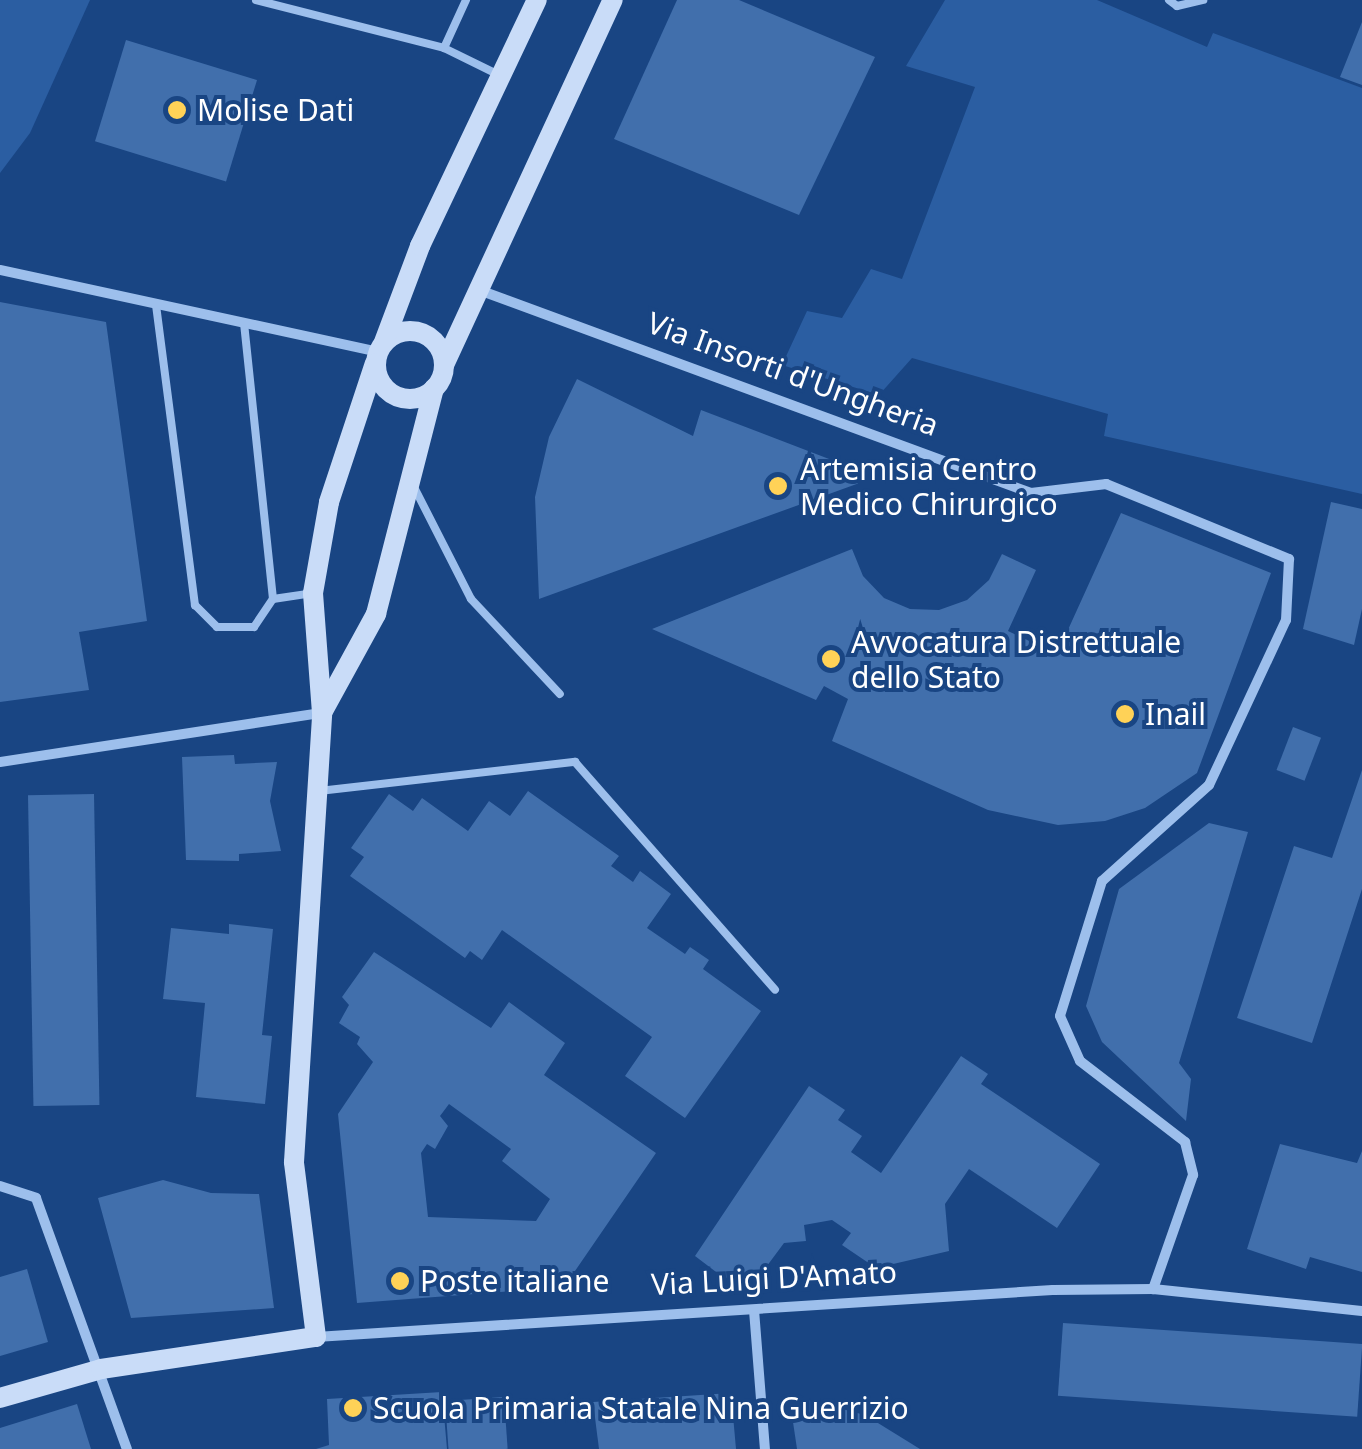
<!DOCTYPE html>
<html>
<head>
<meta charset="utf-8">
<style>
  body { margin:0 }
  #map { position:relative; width:1362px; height:1449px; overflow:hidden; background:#194583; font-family:"Noto Sans",sans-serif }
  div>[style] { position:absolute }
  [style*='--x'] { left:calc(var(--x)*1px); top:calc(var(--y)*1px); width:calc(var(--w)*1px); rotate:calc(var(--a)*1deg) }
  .green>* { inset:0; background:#2b5ea2 }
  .building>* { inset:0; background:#416fac; transform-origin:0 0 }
  .service>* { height:8px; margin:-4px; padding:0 4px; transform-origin:4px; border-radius:4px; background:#9dbfec }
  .minor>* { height:10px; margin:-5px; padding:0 5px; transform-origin:5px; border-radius:5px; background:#9dbfec }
  .secondary>* { height:20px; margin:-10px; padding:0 10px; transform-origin:10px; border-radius:10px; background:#c9dcf8 }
  .secondary>.ring { margin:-10px; padding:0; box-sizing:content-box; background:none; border:20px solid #c9dcf8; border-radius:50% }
  .dots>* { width:28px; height:28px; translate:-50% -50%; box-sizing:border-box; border:5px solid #194583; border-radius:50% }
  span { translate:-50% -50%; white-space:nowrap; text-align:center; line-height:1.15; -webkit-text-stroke:8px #194583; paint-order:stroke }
  .poi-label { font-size:30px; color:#fff }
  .left { translate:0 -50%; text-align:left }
  .street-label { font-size:30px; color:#fff }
</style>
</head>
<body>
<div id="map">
  <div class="green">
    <div style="clip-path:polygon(0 0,90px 0,30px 133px,0 173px)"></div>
    <div style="clip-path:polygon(945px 0,1097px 0,1207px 47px,1213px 33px,1362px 88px,1362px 494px,1104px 436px,1108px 414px,912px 358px,879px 395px,782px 365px,807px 311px,842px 318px,871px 269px,902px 279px,975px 87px,906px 66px)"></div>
  </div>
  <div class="building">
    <div style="clip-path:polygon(677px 0,739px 0,875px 57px,799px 215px,614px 139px)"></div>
    <div style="clip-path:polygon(1362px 22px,1362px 85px,1340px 77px)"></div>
    <div style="left:126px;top:40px;width:137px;height:106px;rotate:17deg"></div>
    <div style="clip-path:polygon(0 302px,106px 322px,147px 621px,79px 632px,89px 690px,0 702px)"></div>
    <div style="clip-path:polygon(577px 379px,693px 436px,701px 410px,876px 477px,539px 599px,535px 497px,549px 437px)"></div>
    <div style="clip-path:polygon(1331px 502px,1362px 509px,1362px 609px,1354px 645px,1303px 629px)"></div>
    <div style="clip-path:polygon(1121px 513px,1271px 573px,1197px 773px,1145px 808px,1105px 821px,1058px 825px,988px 810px,832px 741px,848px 699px,824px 686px,816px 700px,652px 629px,852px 549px,863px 576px,884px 598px,910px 609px,939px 610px,967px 600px,989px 580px,1002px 554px,1036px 570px,1008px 631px,1057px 654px)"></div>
    <div style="left:1293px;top:727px;width:30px;height:46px;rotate:21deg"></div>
    <div style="clip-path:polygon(234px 755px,235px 764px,277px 762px,270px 801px,281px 851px,239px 854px,239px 861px,186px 860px,182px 757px)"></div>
    <div style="clip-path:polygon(1362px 770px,1362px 889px,1312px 1043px,1237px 1018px,1294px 846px,1332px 858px)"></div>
    <div style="clip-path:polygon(528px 791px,619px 856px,611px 866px,633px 882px,640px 871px,671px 894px,647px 928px,685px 954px,690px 947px,709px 960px,703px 969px,761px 1011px,685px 1118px,625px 1076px,652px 1037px,502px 930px,482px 960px,470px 951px,465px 958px,350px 876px,364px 857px,351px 848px,389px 794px,413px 811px,422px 798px,468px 831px,489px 801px,510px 816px)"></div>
    <div style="left:94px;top:794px;width:311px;height:66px;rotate:89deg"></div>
    <div style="clip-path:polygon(1209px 823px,1248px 832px,1179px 1063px,1191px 1079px,1186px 1121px,1102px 1042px,1086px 1006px,1119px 889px)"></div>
    <div style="clip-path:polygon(229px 924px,273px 929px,262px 1035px,272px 1036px,265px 1104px,196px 1097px,205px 1003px,163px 999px,171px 928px,229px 934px)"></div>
    <div style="clip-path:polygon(evenodd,374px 952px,491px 1028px,509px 1002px,565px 1043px,544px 1075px,656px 1153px,564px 1287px,357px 1303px,338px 1114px,373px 1062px,357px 1044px,360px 1037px,339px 1023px,349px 1005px,342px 997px,374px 952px,449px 1104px,511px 1149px,502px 1161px,550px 1199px,536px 1221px,428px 1217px,421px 1153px,427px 1144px,435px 1149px,448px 1126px,440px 1116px,449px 1104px)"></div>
    <div style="clip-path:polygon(961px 1056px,988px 1074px,981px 1084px,1100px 1164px,1057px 1228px,969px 1169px,945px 1204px,949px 1251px,876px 1268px,842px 1245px,851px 1233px,832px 1220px,804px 1225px,806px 1241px,784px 1243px,761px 1274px,724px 1278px,695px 1256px,809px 1086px,845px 1110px,838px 1120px,862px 1136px,851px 1152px,881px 1173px)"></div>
    <div style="clip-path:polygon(1280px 1144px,1357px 1163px,1362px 1151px,1362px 1272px,1310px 1257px,1306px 1269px,1247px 1249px)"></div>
    <div style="clip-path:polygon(163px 1180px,211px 1193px,259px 1194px,274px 1308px,131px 1318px,98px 1198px)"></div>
    <div style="clip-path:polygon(27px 1269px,48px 1342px,0 1356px,0 1277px)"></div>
    <div style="left:1063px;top:1323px;width:300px;height:73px;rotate:4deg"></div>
    <div style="clip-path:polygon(442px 1392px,447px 1449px,316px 1449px,329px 1445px,327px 1399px)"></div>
    <div style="clip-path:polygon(731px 1393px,736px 1449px,599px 1449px,593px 1402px)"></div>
    <div style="clip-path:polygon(789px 1395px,865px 1415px,920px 1449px,797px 1449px)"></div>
    <div style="left:504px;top:1397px;width:52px;height:59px;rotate:86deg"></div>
    <div style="clip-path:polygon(77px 1404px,91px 1449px,0 1449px,0 1428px)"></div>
  </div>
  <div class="service">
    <div style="--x:256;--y:0;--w:194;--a:14.3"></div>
    <div style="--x:444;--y:48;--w:61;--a:26.1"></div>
    <div style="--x:1169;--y:0;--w:10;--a:37"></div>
    <div style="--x:1177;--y:6;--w:27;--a:-13"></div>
    <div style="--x:444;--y:48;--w:53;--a:-65.4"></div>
    <div style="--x:156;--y:305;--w:303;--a:82.6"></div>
    <div style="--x:195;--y:605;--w:31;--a:45"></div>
    <div style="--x:217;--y:627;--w:37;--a:0"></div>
    <div style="--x:254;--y:627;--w:34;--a:-56"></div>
    <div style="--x:273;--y:599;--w:277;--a:-96"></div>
    <div style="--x:415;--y:489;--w:123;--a:63"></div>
    <div style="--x:471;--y:599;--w:130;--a:46.9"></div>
    <div style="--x:273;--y:599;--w:40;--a:-8.5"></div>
    <div style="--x:319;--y:791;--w:258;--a:-6.5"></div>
    <div style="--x:575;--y:762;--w:303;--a:48.7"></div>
  </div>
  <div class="minor">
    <div style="--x:0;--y:270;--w:387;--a:12.2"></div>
    <div style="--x:479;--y:290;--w:588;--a:20.19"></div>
    <div style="--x:1031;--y:493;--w:76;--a:-6.8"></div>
    <div style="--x:1106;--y:484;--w:198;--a:22.3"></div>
    <div style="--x:1289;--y:559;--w:61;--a:92.8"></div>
    <div style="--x:1286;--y:620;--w:182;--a:115"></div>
    <div style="--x:1209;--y:785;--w:144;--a:138.1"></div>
    <div style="--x:1102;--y:881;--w:141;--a:107.3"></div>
    <div style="--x:1060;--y:1016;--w:49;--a:66"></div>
    <div style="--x:1080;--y:1061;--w:133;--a:37.6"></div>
    <div style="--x:1185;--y:1142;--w:34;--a:76"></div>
    <div style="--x:1193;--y:1175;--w:121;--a:109.3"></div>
    <div style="--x:0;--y:762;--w:325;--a:-8.7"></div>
    <div style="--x:0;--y:1186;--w:38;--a:18"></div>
    <div style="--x:36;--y:1198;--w:267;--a:70.1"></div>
    <div style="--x:754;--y:1310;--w:139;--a:85.5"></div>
    <div style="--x:316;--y:1337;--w:738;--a:-3.65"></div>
    <div style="--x:1053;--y:1290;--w:100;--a:-0.6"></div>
    <div style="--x:1153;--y:1289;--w:210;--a:6"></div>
  </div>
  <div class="secondary">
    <div class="ring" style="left:376px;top:331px;width:48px;height:48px"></div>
    <div style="--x:384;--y:342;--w:103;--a:-69.4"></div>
    <div style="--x:420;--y:246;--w:272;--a:-64.6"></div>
    <div style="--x:444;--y:365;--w:402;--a:-65.2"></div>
    <div style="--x:323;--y:711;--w:111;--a:-61.3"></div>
    <div style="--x:376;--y:614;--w:233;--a:-75.6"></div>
    <div style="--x:0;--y:1398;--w:105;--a:-16"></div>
    <div style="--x:101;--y:1369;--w:217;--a:-8.5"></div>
    <div style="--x:316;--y:1337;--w:176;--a:-97.2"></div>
    <div style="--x:294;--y:1162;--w:450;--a:-86.4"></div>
    <div style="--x:322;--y:713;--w:120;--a:-94.3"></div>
    <div style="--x:313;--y:593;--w:92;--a:-80"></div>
    <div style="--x:329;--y:502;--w:146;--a:-71.7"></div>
  </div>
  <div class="dots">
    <div style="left:177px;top:110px;background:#ffd257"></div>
    <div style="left:778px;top:486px;background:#ffd257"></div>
    <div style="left:831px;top:659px;background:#ffd257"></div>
    <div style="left:1125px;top:714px;background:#ffd257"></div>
    <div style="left:400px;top:1281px;background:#ffd257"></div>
    <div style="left:353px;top:1408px;background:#ffd257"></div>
  </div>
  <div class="poi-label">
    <span class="left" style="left:197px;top:110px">Molise Dati</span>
    <span class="left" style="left:800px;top:486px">Artemisia Centro<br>Medico Chirurgico</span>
    <span class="left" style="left:851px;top:659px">Avvocatura Distrettuale<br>dello Stato</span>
    <span class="left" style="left:1145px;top:714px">Inail</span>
    <span class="left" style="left:420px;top:1281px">Poste italiane</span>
    <span class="left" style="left:373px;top:1408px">Scuola Primaria Statale Nina Guerrizio</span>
  </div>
  <div class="street-label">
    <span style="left:793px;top:374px;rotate:20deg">Via Insorti d'Ungheria</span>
    <span style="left:774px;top:1278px;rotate:-3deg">Via Luigi D'Amato</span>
  </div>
</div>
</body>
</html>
